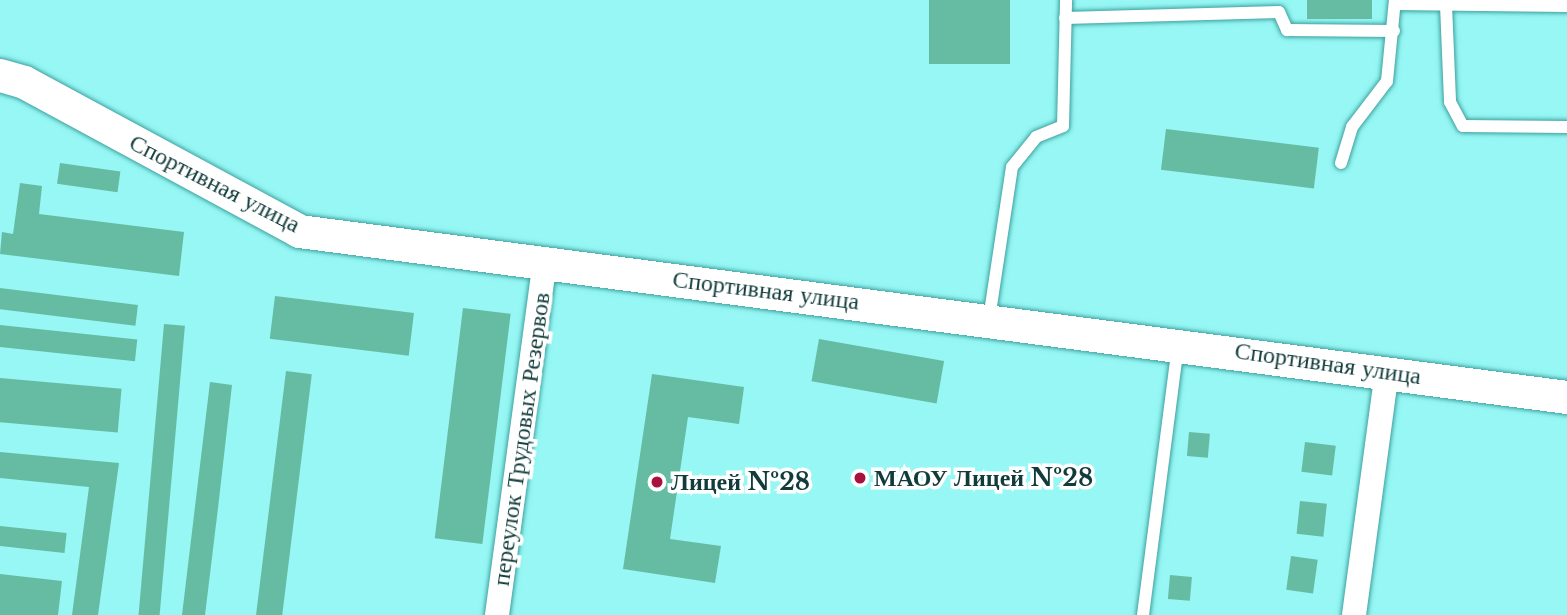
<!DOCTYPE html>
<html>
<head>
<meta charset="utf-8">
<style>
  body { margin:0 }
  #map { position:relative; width:1567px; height:615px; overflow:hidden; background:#96f7f4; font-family:"Libre Baskerville",serif }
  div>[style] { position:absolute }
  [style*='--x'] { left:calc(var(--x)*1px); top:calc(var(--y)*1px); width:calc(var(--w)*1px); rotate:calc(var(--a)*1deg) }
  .building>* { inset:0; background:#66bca3; transform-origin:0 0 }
  .roads { filter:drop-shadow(0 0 2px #3da19f) drop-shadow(0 0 2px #3da19f) }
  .lane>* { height:12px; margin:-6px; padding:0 6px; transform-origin:6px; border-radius:6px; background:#fff }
  .street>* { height:24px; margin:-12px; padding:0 12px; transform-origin:12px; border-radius:12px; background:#fff }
  .secondary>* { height:33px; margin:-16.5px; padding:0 16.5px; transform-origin:16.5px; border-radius:16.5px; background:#fff }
  .dots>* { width:19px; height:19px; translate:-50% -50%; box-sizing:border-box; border:4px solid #fff; border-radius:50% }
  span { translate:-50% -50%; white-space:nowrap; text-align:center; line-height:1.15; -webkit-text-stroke:7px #fff; paint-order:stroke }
  .street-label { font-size:24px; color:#123c3b }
  .poi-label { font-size:24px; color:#123c3b; font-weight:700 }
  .left { translate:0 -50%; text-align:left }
</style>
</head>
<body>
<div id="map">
  <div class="building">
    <div style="left:929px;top:0;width:81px;height:64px"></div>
    <div style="left:1307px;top:0;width:65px;height:19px"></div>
    <div style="left:1166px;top:129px;width:154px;height:41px;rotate:7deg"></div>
    <div style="left:60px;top:163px;width:61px;height:21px;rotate:8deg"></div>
    <div style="clip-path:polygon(20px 183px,42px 186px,39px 214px,184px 232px,179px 276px,0 254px,2px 232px,13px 234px)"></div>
    <div style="left:0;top:288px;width:139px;height:21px;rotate:7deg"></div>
    <div style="left:275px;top:296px;width:140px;height:43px;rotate:7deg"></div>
    <div style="left:463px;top:308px;width:48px;height:232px;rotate:7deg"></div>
    <div style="left:164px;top:324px;width:21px;height:293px;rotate:5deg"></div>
    <div style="left:0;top:325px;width:138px;height:22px;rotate:6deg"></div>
    <div style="left:819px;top:339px;width:127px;height:43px;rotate:10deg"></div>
    <div style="left:286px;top:371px;width:26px;height:246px;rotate:7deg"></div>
    <div style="clip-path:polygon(652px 374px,744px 387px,739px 424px,688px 417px,670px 539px,721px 546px,715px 583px,623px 569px)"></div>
    <div style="left:0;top:378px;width:122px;height:44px;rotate:5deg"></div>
    <div style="clip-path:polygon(210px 382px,232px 385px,218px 508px,205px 615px,182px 615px)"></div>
    <div style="left:1189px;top:432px;width:21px;height:24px;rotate:5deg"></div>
    <div style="left:1305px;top:442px;width:31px;height:30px;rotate:7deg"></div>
    <div style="clip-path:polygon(0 452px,119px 463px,98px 615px,72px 615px,89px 487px,0 478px)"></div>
    <div style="left:1300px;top:501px;width:27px;height:33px;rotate:6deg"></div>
    <div style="left:0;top:526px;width:67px;height:20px;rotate:6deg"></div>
    <div style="left:1291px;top:556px;width:27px;height:34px;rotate:8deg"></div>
    <div style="clip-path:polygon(0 574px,62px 581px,58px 615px,0 615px)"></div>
    <div style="left:1170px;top:575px;width:22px;height:24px;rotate:5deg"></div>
  </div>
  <div class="roads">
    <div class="lane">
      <div style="--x:1395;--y:4;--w:172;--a:0.7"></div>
      <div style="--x:1446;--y:5;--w:97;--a:87.6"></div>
      <div style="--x:1450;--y:102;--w:27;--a:62"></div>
      <div style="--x:1463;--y:126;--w:104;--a:0.6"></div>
      <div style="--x:1065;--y:18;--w:214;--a:-1.6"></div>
      <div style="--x:1279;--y:12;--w:20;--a:66"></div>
      <div style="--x:1287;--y:30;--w:107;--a:0.5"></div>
      <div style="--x:1341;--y:163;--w:38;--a:-73"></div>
      <div style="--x:1352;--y:127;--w:58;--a:-52.7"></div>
      <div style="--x:1387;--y:81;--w:81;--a:-84.4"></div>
      <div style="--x:989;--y:319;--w:154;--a:-81.4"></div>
      <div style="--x:1012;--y:167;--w:38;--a:-51"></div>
      <div style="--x:1036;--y:137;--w:29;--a:-22"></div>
      <div style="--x:1063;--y:126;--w:126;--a:-88.6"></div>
      <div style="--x:1143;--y:615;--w:270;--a:-82.6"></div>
    </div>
    <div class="street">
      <div style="--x:497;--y:615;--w:356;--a:-82.3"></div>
      <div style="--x:1354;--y:615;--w:245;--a:-82.3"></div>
    </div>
    <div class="secondary">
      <div style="--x:0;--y:75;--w:25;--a:16"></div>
      <div style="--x:24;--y:82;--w:313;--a:28.4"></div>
      <div style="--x:299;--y:231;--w:1279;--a:7.46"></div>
    </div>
  </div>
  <div class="dots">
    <div style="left:860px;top:478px;background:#a8113e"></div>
    <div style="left:657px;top:482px;background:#a8113e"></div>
  </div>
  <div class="street-label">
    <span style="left:215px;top:183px;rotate:27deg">Спортивная улица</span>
    <span style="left:766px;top:290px;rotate:7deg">Спортивная улица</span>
    <span style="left:1328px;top:363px;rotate:8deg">Спортивная улица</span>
    <span style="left:521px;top:439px;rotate:-82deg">переулок Трудовых Резервов</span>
  </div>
  <div class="poi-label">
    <span class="left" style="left:874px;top:478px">МАОУ Лицей №28</span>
    <span class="left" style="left:671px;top:482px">Лицей №28</span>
  </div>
</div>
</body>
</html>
